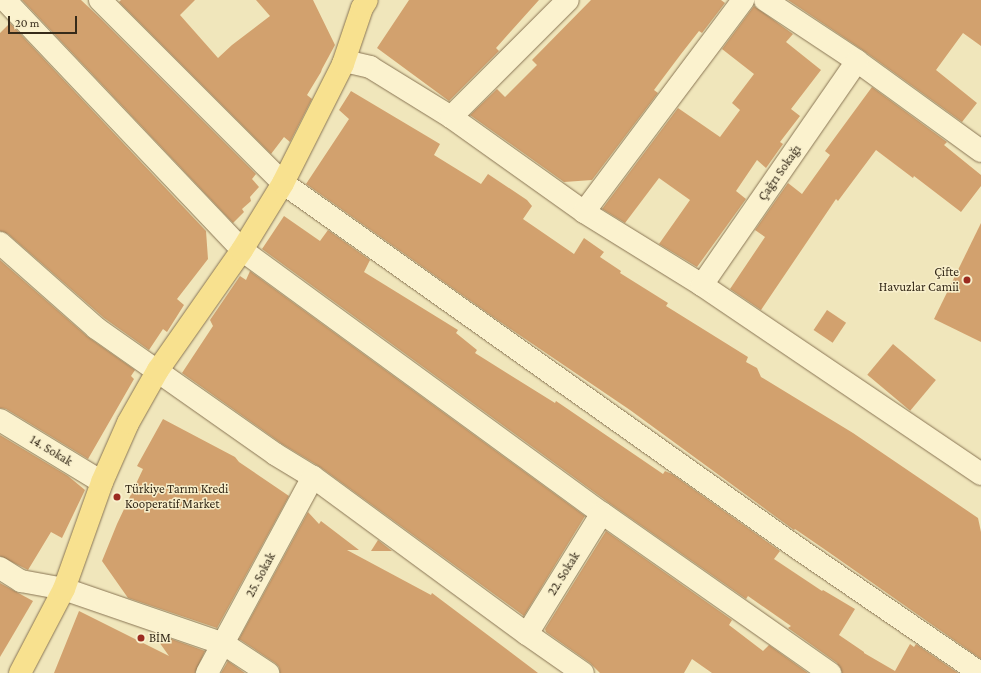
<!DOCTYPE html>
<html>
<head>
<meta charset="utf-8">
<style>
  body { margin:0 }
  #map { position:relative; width:981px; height:673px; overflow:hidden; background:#f0e6bb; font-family:"Crimson Pro",serif }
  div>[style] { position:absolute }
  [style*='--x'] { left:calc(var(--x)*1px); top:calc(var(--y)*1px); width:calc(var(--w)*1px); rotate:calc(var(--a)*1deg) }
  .building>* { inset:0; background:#d2a16e; transform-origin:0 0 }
  .roads { filter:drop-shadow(0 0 1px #897554) drop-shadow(0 0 1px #897554) }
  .minor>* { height:22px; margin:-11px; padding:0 11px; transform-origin:11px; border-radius:11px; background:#fbf2ce }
  .major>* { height:22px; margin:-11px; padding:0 11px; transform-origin:11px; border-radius:11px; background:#f8e18f }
  .dots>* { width:11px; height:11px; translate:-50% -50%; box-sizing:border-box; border:2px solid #f8efcb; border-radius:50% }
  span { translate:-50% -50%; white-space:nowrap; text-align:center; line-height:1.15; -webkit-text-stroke:3px #f8efcb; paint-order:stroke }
  .street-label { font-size:13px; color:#362b1a }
  .poi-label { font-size:13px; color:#362b1a }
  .right { translate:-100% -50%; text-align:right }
  .left { translate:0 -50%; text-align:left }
  .scale { position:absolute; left:8px; top:16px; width:69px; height:18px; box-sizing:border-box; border:2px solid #362b1a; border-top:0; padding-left:5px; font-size:12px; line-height:14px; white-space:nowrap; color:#362b1a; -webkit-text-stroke:3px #f8efcb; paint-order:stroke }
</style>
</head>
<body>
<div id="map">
  <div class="building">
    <div style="clip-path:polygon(22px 0,81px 0,100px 18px,256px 174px,252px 179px,259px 187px,250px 197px,251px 201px,242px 209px,244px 212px,233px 223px)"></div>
    <div style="clip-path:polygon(121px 0,195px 0,180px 15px,218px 58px,232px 45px,270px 16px,256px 0,313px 0,335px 45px,322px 69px,321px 72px,307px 95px,312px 99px,290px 142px,284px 137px,271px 154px,119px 2px)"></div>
    <div style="clip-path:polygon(409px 0,539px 0,496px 48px,499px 51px,449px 101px,377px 48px)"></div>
    <div style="clip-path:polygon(591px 0,721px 0,725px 3px,702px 33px,699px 31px,681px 54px,654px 90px,658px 93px,592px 180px,564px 182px,470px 115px,497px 89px,505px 97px,537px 65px,532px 60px)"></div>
    <div style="clip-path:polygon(788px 0,981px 0,981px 46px,963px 33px,936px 70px,977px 103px,962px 122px,864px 51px)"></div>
    <div style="clip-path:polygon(754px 6px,793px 34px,786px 42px,821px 70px,791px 109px,800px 116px,780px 142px,783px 144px,766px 168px,757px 160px,736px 191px,746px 199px,697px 267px,659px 244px,690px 200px,659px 178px,625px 223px,602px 209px,678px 108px,720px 137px,740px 110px,732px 103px,754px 74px,722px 49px)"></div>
    <div style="clip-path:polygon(10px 23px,206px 231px,208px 259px,177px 299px,184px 305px,167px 332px,163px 329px,149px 350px,104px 318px,8px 234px,0 231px,0 33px)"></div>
    <div style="clip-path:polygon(872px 87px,947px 142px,944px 145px,981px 175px,981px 186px,961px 212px,914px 176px,913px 178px,876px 150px,838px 201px,836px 199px,761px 310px,730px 289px,765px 237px,755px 230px,788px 183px,802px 194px,830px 155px,825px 151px)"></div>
    <div style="clip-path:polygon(351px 91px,440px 144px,434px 155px,481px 184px,488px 174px,527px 200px,532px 206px,523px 219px,574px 254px,584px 238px,604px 252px,600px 257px,621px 271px,620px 273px,668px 303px,666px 306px,748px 357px,746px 362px,757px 368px,761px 377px,853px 433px,978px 518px,981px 532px,981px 659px,827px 551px,795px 529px,794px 530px,630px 410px,496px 319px,306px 184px,349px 119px,339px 110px)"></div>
    <div style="clip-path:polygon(284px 216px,320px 241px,328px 230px,370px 260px,364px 272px,458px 330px,456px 333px,477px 350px,475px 353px,555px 403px,556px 401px,663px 474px,665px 471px,672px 474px,780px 551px,774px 559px,822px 591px,823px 590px,855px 609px,839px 635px,864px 652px,864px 653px,895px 671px,910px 644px,914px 647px,916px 644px,958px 673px,842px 673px,837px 663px,788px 628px,791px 626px,748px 596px,746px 599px,609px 503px,262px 249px)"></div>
    <div style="clip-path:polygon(981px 223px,981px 342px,934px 319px)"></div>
    <div style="clip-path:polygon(0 260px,88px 337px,135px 370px,131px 376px,134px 379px,88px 459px,6px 409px,0 408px)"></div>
    <div style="clip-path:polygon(250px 271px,585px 516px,524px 616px,320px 467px,282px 444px,182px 373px,213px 326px,210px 320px,240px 276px,246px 280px)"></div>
    <div style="left:827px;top:310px;width:23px;height:24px;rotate:34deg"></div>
    <div style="left:893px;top:344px;width:56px;height:40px;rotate:40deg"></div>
    <div style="clip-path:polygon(163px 419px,235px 457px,239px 462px,289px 496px,217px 628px,128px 598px,102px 561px,117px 524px,143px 469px,137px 466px)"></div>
    <div style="clip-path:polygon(0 435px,68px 476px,85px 490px,62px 538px,51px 532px,28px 570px,0 556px)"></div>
    <div style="clip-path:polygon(308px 512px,319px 524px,321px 521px,359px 550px,347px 550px,431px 595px,432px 593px,538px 673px,280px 673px,279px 667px,275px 663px,239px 639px)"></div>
    <div style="clip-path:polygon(606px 531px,732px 620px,729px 625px,763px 651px,769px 645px,808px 673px,712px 673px,692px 659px,684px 673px,600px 673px,590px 663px,546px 632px,545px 629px)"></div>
    <div style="clip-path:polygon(378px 540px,392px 551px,371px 551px)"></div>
    <div style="clip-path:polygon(0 583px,33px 601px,0 657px)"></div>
    <div style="clip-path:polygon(79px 611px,169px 656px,152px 632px,205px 651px,195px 673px,54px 673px)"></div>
    <div style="clip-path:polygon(228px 661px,245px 673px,221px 673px)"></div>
  </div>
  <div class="roads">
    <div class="minor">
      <div style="--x:5;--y:0;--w:344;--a:46.5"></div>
      <div style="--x:242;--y:250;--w:446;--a:36.2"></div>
      <div style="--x:602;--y:513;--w:279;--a:35.1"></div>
      <div style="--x:100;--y:0;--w:259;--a:45"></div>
      <div style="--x:283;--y:183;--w:633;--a:35.35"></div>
      <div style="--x:799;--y:549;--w:219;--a:34.4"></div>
      <div style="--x:765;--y:0;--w:110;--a:33.5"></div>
      <div style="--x:857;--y:61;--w:153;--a:36"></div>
      <div style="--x:343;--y:64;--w:6;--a:-18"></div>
      <div style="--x:349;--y:62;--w:22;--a:13"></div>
      <div style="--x:370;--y:67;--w:95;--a:31.7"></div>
      <div style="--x:451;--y:117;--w:163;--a:35.5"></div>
      <div style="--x:584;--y:212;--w:139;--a:31.7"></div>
      <div style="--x:702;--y:285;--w:337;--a:34.1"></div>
      <div style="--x:451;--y:117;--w:165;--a:-45"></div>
      <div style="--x:584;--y:212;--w:265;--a:-53.1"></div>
      <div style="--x:0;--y:243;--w:128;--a:41.5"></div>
      <div style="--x:96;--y:328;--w:219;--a:35.1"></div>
      <div style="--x:275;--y:454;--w:44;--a:31.2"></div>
      <div style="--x:313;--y:477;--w:265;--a:36.3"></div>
      <div style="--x:527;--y:634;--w:68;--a:34.9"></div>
      <div style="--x:702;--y:285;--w:272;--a:-55.3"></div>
      <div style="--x:0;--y:420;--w:119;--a:31.3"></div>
      <div style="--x:0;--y:568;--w:25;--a:32"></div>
      <div style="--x:21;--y:581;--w:44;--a:10.5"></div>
      <div style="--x:64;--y:589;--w:169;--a:19"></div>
      <div style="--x:224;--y:644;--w:53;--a:33.4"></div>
      <div style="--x:527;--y:634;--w:142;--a:-58.2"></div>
      <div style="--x:207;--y:673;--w:223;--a:-61.6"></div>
    </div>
    <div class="major">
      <div style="--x:20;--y:673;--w:95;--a:-62.4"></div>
      <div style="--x:64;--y:589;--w:114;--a:-70.4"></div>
      <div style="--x:102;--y:482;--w:64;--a:-66.2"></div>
      <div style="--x:128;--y:423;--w:61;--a:-60.5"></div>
      <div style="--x:158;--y:370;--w:146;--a:-55"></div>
      <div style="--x:242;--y:250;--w:79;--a:-58.5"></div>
      <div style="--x:283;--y:183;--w:133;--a:-63.2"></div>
      <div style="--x:343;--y:64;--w:59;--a:-71.3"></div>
      <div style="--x:362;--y:8;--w:9;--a:-58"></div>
    </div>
  </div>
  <div class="dots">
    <div style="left:967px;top:280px;background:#9b2b20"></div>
    <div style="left:117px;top:497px;background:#9b2b20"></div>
    <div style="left:141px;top:638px;background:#9b2b20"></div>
  </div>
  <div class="street-label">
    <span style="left:780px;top:173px;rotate:-55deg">Çağrı Sokağı</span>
    <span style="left:51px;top:451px;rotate:31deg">14. Sokak</span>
    <span style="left:564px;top:574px;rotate:-58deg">22. Sokak</span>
    <span style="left:261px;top:575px;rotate:-62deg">25. Sokak</span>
  </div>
  <div class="poi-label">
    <span class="right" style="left:959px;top:280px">Çifte<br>Havuzlar Camii</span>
    <span class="left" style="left:125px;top:497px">Türkiye Tarım Kredi<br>Kooperatif Market</span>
    <span class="left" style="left:149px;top:638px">BİM</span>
  </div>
  <div class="scale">20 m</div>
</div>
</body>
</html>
